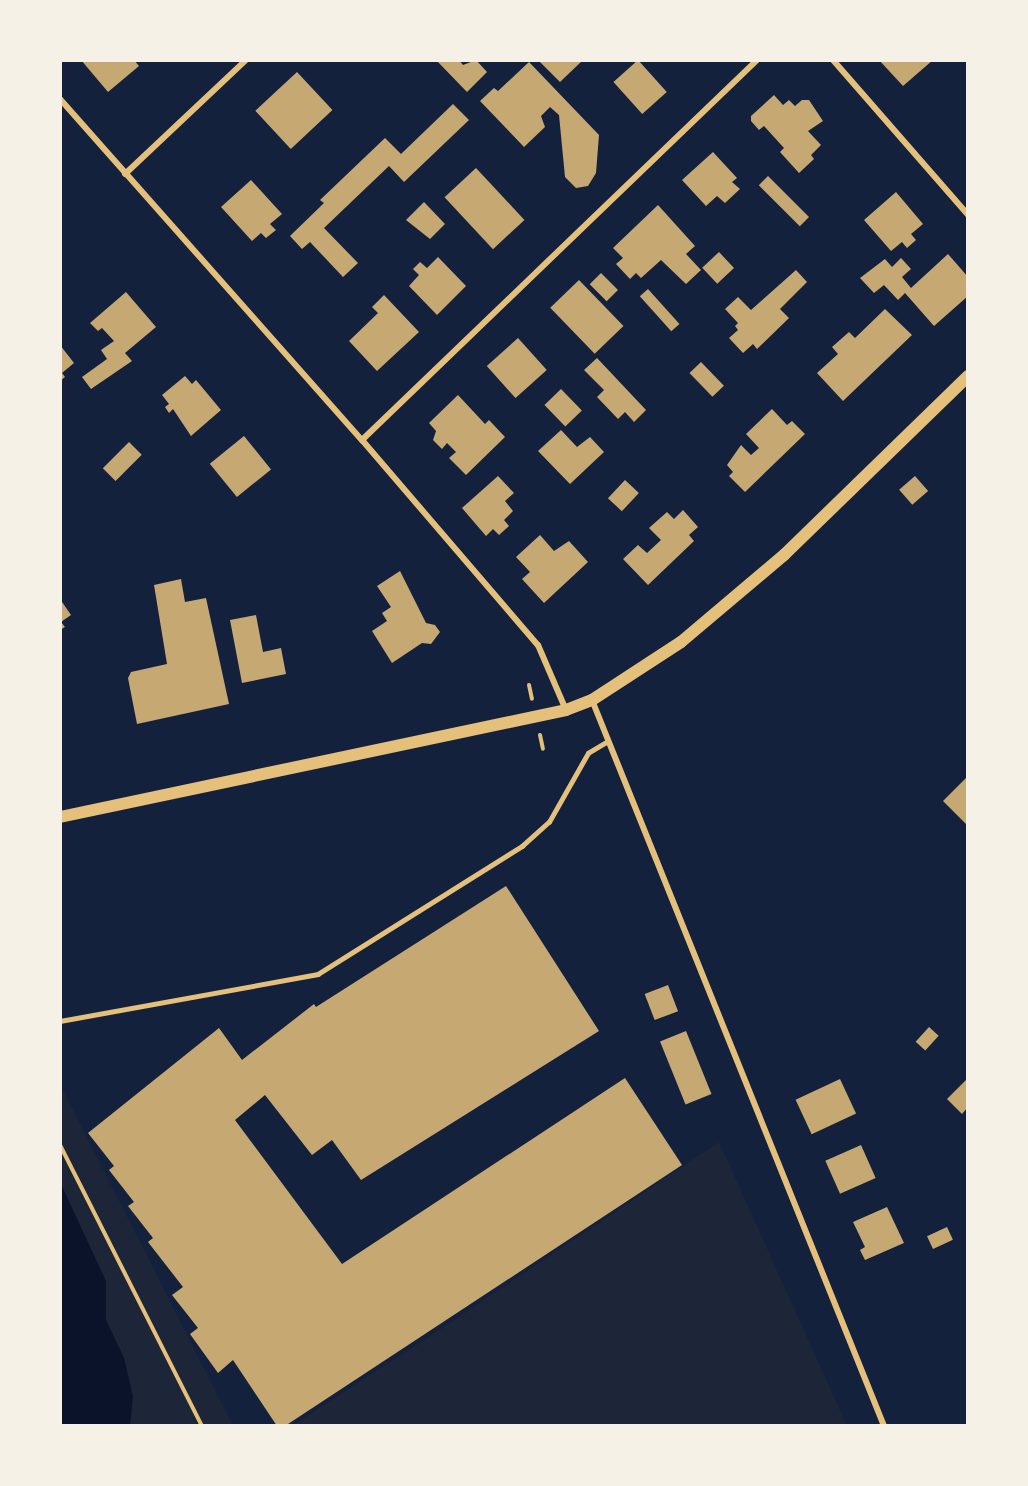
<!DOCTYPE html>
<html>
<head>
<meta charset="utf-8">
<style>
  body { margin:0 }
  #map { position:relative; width:1028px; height:1486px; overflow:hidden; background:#14213d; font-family:"Varela Round",sans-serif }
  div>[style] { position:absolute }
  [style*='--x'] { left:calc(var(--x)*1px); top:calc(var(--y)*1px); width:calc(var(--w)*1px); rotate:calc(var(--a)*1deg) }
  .green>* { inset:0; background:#1d2539 }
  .water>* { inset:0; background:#0b132b }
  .building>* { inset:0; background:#c6a872; transform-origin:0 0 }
  .path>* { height:4px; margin:-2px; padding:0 2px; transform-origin:2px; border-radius:2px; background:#e5c07b }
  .service>* { height:4.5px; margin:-2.25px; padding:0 2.25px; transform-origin:2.25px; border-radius:2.25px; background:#e5c07b }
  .minor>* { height:6px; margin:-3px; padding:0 3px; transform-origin:3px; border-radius:3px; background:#e5c07b }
  .secondary>* { height:12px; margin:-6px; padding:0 6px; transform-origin:6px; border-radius:6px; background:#e5c07b }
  span { translate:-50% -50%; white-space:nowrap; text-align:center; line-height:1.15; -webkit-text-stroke:6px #f6f1e7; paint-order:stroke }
  .frame { position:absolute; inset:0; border:62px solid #f6f1e7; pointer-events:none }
</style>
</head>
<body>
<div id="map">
  <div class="green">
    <div style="clip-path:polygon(60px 1084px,233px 1426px,60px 1426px)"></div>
    <div style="clip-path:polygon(719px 1142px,847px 1426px,292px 1426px,435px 1333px)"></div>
  </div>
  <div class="water">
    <div style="clip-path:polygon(60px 1182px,106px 1281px,106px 1320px,124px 1358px,133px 1396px,130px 1426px,60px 1426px)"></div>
  </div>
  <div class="building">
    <div style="clip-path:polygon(81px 60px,134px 60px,139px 66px,108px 92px)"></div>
    <div style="clip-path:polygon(436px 60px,459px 60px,463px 65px,476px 60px,487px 72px,467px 92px)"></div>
    <div style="clip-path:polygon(538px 60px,583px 60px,560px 82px)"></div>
    <div style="left:638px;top:60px;width:43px;height:33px;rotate:48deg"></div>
    <div style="clip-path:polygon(879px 60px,933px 60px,903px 86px)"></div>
    <div style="clip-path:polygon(529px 62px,599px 135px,596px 173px,588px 186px,576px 188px,565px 177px,559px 115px,550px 107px,541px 116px,545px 127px,524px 147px,480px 101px,494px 88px,498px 91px)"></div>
    <div style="left:297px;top:72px;width:52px;height:57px;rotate:47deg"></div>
    <div style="clip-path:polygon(774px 95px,783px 105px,789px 100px,795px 106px,802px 100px,809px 100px,823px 121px,808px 131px,821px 145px,811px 155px,814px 159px,799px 173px,780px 152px,784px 148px,764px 126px,759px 130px,751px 121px,751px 116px)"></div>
    <div style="clip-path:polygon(453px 104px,469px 120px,404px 182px,389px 166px,324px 228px,358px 263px,343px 277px,310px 242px,302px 249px,290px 236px,324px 203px,320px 200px,385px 138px,401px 154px)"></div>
    <div style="clip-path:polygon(713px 152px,737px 178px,732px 182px,740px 189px,725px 203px,717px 196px,706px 206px,682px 180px)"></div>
    <div style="left:476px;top:168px;width:71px;height:43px;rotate:47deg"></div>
    <div style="left:768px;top:176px;width:58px;height:13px;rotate:45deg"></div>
    <div style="clip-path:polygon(251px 180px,282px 214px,270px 224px,276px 230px,266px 238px,261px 233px,252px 241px,221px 207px)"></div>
    <div style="clip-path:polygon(896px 192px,923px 224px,911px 234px,916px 240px,907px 248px,902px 242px,891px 251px,864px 220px)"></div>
    <div style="clip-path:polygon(424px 202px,445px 224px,430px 239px,406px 220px)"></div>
    <div style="clip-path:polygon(658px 205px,695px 246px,686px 254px,701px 270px,686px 284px,661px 260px,641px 278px,636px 273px,630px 279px,616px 264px,623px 258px,613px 248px)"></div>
    <div style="left:719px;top:252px;width:22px;height:23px;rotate:47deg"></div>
    <div style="clip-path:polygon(948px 254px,968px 277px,968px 296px,934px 326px,905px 293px,898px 300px,884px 285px,874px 293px,860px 278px,885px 259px,892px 267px,901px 258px,911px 269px,902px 277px,911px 288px)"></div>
    <div style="clip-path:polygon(438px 257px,466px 286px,437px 315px,409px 286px,419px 275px,413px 269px,420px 262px,427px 268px)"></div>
    <div style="clip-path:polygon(796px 270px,807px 282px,780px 309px,789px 318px,757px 349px,753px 344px,743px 353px,729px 338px,738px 330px,735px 326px,738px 323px,725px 309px,738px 297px,751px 310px)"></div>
    <div style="left:601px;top:273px;width:24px;height:16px;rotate:45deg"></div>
    <div style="left:579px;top:280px;width:64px;height:40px;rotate:46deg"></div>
    <div style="left:648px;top:289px;width:47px;height:11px;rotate:48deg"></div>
    <div style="clip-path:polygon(126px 292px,156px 327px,125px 353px,132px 361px,91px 389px,82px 377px,107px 359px,101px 350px,114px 341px,102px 328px,98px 331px,90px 323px)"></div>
    <div style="clip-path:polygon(384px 295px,419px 332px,377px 371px,349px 341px,378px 313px,372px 307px)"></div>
    <div style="clip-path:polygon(885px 309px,912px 335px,843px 401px,817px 373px,838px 354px,832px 347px,849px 332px,855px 338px)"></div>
    <div style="left:518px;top:338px;width:43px;height:42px;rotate:48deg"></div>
    <div style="clip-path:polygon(60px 345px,74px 363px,62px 373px,65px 377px,60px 381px)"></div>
    <div style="clip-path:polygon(597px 358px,646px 410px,634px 422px,625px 412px,618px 419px,597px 397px,604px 390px,584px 370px)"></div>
    <div style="left:701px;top:362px;width:33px;height:16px;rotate:46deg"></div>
    <div style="clip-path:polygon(185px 376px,192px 384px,196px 380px,221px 410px,191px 436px,173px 409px,169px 413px,165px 407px,169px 404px,162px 395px)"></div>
    <div style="left:561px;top:389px;width:30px;height:23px;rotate:46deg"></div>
    <div style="clip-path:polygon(458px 395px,485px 424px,489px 420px,505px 437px,466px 475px,449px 458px,456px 452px,447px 443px,442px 449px,433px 440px,436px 431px,429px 423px)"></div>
    <div style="clip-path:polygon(772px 409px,787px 425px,792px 421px,805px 434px,745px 492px,729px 476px,733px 472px,727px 465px,741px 445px,751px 455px,759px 448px,746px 434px)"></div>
    <div style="clip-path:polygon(561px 430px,577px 447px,590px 437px,604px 452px,570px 484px,538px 451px)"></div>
    <div style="left:244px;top:436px;width:43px;height:44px;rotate:51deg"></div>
    <div style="left:129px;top:442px;width:18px;height:37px;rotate:45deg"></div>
    <div style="clip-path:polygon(498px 476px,514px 493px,505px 501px,513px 511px,504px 520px,509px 526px,499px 535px,493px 529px,486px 536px,462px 508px)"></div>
    <div style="left:915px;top:476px;width:20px;height:21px;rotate:49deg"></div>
    <div style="left:625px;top:480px;width:19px;height:25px;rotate:43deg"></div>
    <div style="clip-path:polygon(683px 510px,698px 527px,689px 535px,694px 541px,648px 585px,623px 559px,638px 545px,647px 553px,661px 540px,649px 528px,667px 512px,674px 519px)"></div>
    <div style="clip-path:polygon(540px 535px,554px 551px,569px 541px,588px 562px,544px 603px,522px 579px,530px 572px,516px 557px)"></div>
    <div style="clip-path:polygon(400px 571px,426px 623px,435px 625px,440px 632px,431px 644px,422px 643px,392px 663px,372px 631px,387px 621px,382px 613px,391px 607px,377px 586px)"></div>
    <div style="clip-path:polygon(181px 579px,185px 602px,206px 598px,229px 704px,137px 724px,128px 678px,131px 672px,167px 664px,154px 585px)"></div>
    <div style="clip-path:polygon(60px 599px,71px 615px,61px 622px,65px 627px,60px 630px)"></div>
    <div style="clip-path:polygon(256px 615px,263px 652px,281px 648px,286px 674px,242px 683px,230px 620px)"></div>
    <div style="clip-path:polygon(968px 776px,968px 826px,943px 801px)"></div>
    <div style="clip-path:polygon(506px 886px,599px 1031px,361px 1180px,332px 1140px,312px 1155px,265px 1095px,235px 1120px,342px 1264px,625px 1078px,682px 1165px,285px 1426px,277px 1426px,233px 1360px,218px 1373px,190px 1334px,198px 1328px,172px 1295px,183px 1287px,148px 1242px,153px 1238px,128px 1206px,134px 1202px,109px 1170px,114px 1166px,88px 1133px,219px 1028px,242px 1060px,314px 1004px,316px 1007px)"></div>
    <div style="left:668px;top:985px;width:28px;height:25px;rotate:69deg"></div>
    <div style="left:929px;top:1027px;width:13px;height:20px;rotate:42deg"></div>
    <div style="left:686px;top:1031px;width:68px;height:28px;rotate:68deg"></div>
    <div style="clip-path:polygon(968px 1078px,968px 1107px,962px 1114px,947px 1099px)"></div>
    <div style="left:840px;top:1079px;width:38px;height:49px;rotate:65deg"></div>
    <div style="left:861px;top:1145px;width:36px;height:39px;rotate:66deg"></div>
    <div style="clip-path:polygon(887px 1207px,904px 1243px,865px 1260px,860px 1250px,865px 1247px,853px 1222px)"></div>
    <div style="left:947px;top:1227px;width:14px;height:22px;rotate:65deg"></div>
  </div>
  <div class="path">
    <div style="--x:529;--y:685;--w:14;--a:78"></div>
    <div style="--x:540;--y:735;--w:14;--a:78"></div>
    <div style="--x:60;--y:1145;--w:315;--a:63.2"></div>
  </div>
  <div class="service">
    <div style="--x:60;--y:1021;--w:262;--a:-10.3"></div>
    <div style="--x:318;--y:974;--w:241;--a:-32.1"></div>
    <div style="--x:522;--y:846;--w:36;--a:-42"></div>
    <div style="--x:549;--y:822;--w:79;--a:-60.5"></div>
    <div style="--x:588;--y:753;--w:23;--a:-31"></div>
  </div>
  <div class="minor">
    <div style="--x:833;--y:60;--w:206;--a:48.9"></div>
    <div style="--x:60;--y:99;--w:456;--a:48.5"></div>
    <div style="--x:362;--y:440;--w:270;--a:49.4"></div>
    <div style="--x:538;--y:645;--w:71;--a:66.7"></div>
    <div style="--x:125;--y:174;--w:166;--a:-43.3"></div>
    <div style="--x:362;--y:440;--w:548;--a:-43.89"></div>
    <div style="--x:592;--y:700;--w:783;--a:68.09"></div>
  </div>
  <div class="secondary">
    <div style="--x:60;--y:817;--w:517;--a:-11.94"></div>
    <div style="--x:566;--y:710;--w:28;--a:-21"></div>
    <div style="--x:592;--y:700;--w:106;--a:-33.1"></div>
    <div style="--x:681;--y:642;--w:135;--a:-40.2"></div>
    <div style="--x:784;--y:555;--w:257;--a:-44.2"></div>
  </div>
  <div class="frame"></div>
</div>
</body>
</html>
